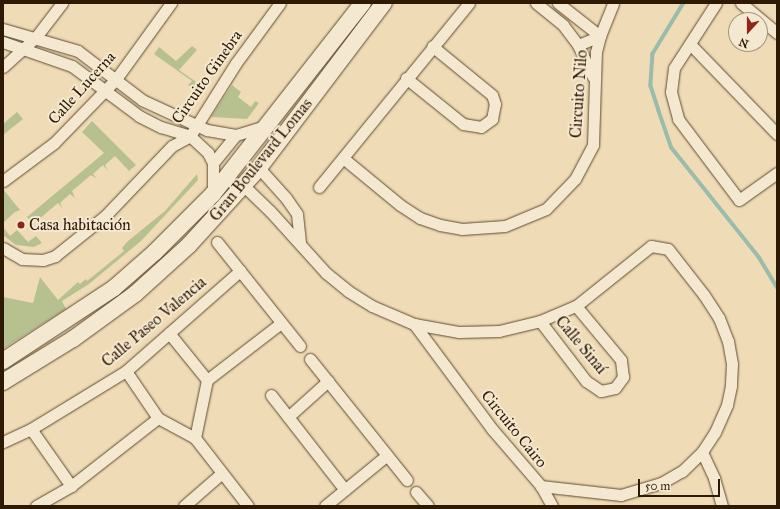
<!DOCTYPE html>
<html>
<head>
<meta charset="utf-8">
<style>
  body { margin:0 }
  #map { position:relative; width:780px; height:509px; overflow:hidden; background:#efdcb6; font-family:"IM FELL Great Primer",serif }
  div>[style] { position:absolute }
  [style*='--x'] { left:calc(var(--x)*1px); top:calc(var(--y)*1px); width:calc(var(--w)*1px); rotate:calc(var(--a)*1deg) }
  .green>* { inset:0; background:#b7c190 }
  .stream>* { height:3.5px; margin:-1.75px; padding:0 1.75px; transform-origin:1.75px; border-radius:1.75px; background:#9abcab }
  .roads { filter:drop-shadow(0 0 1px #5e4a31) drop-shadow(0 0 1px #5e4a31) }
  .minor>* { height:11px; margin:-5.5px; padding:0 5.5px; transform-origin:5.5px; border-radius:5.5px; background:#f5e8d0 }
  .secondary>* { height:16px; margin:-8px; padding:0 8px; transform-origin:8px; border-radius:8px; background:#f5e8d0 }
  .dots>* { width:11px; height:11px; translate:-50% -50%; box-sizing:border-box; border:2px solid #f5e8d0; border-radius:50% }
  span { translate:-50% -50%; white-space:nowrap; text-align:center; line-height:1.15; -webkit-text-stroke:4px #f5e8d0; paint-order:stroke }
  .street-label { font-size:16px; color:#2e1905 }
  .poi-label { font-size:16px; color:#2e1905 }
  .left { translate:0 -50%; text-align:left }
  .frame { position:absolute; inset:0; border:4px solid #2e1905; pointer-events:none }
  .north { position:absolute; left:728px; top:12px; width:40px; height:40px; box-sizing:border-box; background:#f5e8d0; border:1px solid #a5957f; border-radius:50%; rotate:201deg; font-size:11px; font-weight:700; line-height:16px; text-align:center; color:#2e1905 }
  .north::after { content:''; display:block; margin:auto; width:14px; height:18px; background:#8f2418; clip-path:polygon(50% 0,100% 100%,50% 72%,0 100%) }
  .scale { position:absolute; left:638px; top:479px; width:82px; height:18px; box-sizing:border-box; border:2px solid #2e1905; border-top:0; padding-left:5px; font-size:12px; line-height:14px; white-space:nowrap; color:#2e1905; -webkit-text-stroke:3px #f5e8d0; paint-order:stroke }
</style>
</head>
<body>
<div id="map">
  <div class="green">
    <div style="clip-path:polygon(192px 46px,197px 50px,179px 70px,205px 88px,200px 95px,188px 85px,192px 81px,154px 54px,159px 47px,176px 61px)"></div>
    <div style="clip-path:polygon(232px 85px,241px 92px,238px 97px,251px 107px,255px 101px,259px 103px,247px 119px,211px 117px)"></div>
    <div style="clip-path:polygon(17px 112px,23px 119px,3px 135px,3px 124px)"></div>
    <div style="clip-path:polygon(92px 121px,136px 165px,129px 171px,115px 156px,105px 165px,108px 171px,103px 165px,93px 174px,97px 179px,91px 175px,72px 191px,75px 198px,70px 194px,60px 203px,63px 209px,58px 203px,38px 220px,35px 216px,30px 221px,27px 217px,104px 153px,82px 132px)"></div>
    <div style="clip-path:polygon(197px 174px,198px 180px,141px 241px,89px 284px,62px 301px,66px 309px,3px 349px,3px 297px,33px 303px,40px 277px,58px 300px,78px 282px,80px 284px,86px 279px,87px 281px,124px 251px,122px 248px,128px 241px,165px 211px)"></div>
    <div style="clip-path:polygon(3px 189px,20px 210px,15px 212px,3px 223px)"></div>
    <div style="clip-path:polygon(3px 227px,10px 236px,17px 230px,28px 242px,36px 236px,42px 243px,34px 247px,16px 245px,3px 235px)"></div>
  </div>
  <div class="stream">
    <div style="--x:684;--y:3;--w:60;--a:121.3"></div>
    <div style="--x:653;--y:54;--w:32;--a:94"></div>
    <div style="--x:651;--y:86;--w:26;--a:72"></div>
    <div style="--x:659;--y:111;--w:39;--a:71"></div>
    <div style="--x:672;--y:148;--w:139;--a:51.4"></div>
    <div style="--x:759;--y:257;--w:35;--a:59"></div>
  </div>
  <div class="roads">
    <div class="minor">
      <div style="--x:536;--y:3;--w:35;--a:39"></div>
      <div style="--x:563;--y:25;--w:25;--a:53"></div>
      <div style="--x:578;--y:45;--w:35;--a:65"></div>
      <div style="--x:558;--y:3;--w:53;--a:38.2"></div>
      <div style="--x:716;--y:3;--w:77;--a:122.9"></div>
      <div style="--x:674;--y:68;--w:24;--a:97"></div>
      <div style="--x:671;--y:92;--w:28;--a:75"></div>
      <div style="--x:678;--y:119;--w:101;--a:53"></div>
      <div style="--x:739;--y:200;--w:47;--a:-35.4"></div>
      <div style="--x:741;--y:3;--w:47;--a:39.8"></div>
      <div style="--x:3;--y:29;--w:78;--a:16.3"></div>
      <div style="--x:78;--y:51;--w:81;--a:37.4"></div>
      <div style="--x:142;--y:100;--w:72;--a:24.8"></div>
      <div style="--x:207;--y:130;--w:29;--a:10"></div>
      <div style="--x:236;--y:135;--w:34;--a:-17"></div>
      <div style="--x:3;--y:42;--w:73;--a:19.2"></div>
      <div style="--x:72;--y:66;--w:84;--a:36.7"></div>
      <div style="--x:139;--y:116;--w:25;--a:27"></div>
      <div style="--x:161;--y:127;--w:30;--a:17"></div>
      <div style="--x:190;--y:136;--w:25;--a:43"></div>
      <div style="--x:208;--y:153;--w:11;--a:63"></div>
      <div style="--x:213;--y:163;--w:31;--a:90"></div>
      <div style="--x:690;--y:44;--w:125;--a:46"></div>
      <div style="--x:578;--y:45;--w:24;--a:-22"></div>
      <div style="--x:3;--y:67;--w:45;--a:-42.3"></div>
      <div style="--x:36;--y:37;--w:43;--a:-52.6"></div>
      <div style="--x:406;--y:78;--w:73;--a:38.9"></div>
      <div style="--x:463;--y:124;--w:18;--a:9"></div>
      <div style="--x:481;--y:127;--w:14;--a:-36"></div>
      <div style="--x:492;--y:119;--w:15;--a:-79"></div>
      <div style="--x:495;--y:104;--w:9;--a:-108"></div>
      <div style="--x:492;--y:95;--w:77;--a:-140.8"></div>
      <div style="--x:343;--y:158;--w:74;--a:39.5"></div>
      <div style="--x:400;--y:205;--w:24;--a:33"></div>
      <div style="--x:420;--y:218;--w:21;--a:19"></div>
      <div style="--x:440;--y:225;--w:22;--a:10"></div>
      <div style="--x:462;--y:229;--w:43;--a:-4"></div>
      <div style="--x:505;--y:226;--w:44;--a:-22.5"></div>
      <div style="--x:546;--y:209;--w:42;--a:-46"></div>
      <div style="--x:575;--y:179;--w:38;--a:-62"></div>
      <div style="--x:593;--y:145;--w:93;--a:-88.2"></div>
      <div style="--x:596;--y:52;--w:16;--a:-76"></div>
      <div style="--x:600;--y:36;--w:35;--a:-68"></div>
      <div style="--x:213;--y:163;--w:36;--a:-51"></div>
      <div style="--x:259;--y:168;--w:40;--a:48"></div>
      <div style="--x:286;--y:198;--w:19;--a:55"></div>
      <div style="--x:297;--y:214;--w:30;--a:84"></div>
      <div style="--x:3;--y:181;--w:64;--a:-36.7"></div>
      <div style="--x:54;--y:143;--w:89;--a:-45.9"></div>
      <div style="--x:116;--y:79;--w:94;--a:-54.1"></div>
      <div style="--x:244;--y:186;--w:36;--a:44"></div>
      <div style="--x:270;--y:211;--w:84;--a:47.9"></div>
      <div style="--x:326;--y:273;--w:28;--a:39"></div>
      <div style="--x:348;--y:291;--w:28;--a:32"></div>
      <div style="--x:372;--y:306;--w:46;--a:23.2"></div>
      <div style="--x:414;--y:324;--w:46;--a:10.1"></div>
      <div style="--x:459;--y:332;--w:40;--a:-1.4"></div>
      <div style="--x:499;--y:331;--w:42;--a:-13.7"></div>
      <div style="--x:540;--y:321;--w:39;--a:-23"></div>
      <div style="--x:576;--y:306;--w:96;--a:-38.7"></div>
      <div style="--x:651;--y:246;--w:17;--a:10"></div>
      <div style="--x:668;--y:249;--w:58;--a:52"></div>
      <div style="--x:704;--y:295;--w:27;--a:57"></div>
      <div style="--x:719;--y:318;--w:25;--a:69"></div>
      <div style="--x:728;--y:341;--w:23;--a:80"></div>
      <div style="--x:732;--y:364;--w:22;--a:93"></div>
      <div style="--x:731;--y:386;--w:19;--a:102"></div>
      <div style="--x:727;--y:405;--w:30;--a:114"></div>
      <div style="--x:715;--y:432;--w:24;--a:123"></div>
      <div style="--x:702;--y:452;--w:28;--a:136"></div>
      <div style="--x:682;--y:471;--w:24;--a:150"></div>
      <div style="--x:661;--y:483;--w:42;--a:163.3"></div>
      <div style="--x:621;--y:495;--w:81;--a:-173.6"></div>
      <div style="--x:541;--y:486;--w:75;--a:-130.7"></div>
      <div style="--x:492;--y:429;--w:131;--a:-126.6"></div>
      <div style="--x:319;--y:187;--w:237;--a:-50.8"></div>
      <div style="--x:217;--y:242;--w:133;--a:51.4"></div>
      <div style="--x:3;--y:248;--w:22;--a:30"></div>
      <div style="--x:22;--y:259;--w:21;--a:3"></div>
      <div style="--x:43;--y:260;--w:13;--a:-18"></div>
      <div style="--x:55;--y:256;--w:64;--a:-38.7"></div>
      <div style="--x:105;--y:216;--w:97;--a:-46.3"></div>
      <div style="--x:172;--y:146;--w:21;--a:-29"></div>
      <div style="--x:190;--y:136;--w:86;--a:-57.8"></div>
      <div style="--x:236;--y:63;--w:74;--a:-53.7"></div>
      <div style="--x:540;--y:321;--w:76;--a:52.5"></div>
      <div style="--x:586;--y:381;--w:18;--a:34"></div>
      <div style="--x:601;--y:391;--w:14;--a:-12"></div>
      <div style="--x:615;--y:388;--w:14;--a:-54"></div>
      <div style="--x:623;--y:377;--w:17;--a:-97"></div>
      <div style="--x:621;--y:360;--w:70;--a:-129.8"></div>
      <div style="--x:169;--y:333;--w:60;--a:51"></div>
      <div style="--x:310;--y:359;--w:155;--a:51.3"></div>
      <div style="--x:126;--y:371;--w:57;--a:55.8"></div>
      <div style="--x:158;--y:418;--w:42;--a:28.4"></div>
      <div style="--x:195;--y:438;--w:86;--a:52.1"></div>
      <div style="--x:271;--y:395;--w:120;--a:52.1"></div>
      <div style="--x:288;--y:417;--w:54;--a:-42"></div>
      <div style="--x:31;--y:429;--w:70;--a:54.9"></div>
      <div style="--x:195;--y:438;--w:59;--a:-78.3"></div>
      <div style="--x:207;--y:380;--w:93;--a:-37.6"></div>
      <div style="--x:3;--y:442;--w:31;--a:-25"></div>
      <div style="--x:31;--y:429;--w:111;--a:-31.4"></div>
      <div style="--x:126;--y:371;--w:152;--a:-41.3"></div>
      <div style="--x:702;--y:452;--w:29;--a:65"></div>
      <div style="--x:714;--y:478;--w:29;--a:74"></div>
      <div style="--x:541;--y:486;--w:23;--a:61"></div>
      <div style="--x:416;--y:492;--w:18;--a:49"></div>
      <div style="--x:36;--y:506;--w:40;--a:-29.7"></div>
      <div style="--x:71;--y:486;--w:110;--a:-38"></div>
      <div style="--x:184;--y:506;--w:50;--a:-41"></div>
      <div style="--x:325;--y:506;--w:80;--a:-39.4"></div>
    </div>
    <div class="secondary">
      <div style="--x:3;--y:361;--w:133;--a:-33.3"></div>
      <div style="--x:114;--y:288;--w:55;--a:-41.3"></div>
      <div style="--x:155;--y:252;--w:82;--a:-45"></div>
      <div style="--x:213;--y:194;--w:243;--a:-51.9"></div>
      <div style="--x:3;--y:382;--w:82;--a:-31.6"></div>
      <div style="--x:73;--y:339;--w:77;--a:-36"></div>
      <div style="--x:135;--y:294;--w:73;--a:-42.2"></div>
      <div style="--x:189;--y:245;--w:104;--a:-47.7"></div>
      <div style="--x:259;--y:168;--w:207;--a:-52.9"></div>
    </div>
  </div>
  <div class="dots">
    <div style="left:21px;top:225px;background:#8f2418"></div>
  </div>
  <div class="street-label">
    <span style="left:207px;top:77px;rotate:-55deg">Circuito Ginebra</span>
    <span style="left:82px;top:88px;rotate:-48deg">Calle Lucerna</span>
    <span style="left:579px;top:94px;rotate:-86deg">Circuito Nilo</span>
    <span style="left:261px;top:160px;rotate:-51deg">Gran Boulevard Lomas</span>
    <span style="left:154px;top:322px;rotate:-40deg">Calle Paseo Valencia</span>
    <span style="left:581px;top:345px;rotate:50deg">Calle Sinaí</span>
    <span style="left:514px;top:429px;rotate:51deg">Circuito Cairo</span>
  </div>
  <div class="poi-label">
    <span class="left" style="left:29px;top:225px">Casa habitación</span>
  </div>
  <div class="frame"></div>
  <div class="north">N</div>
  <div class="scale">50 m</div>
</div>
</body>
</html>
